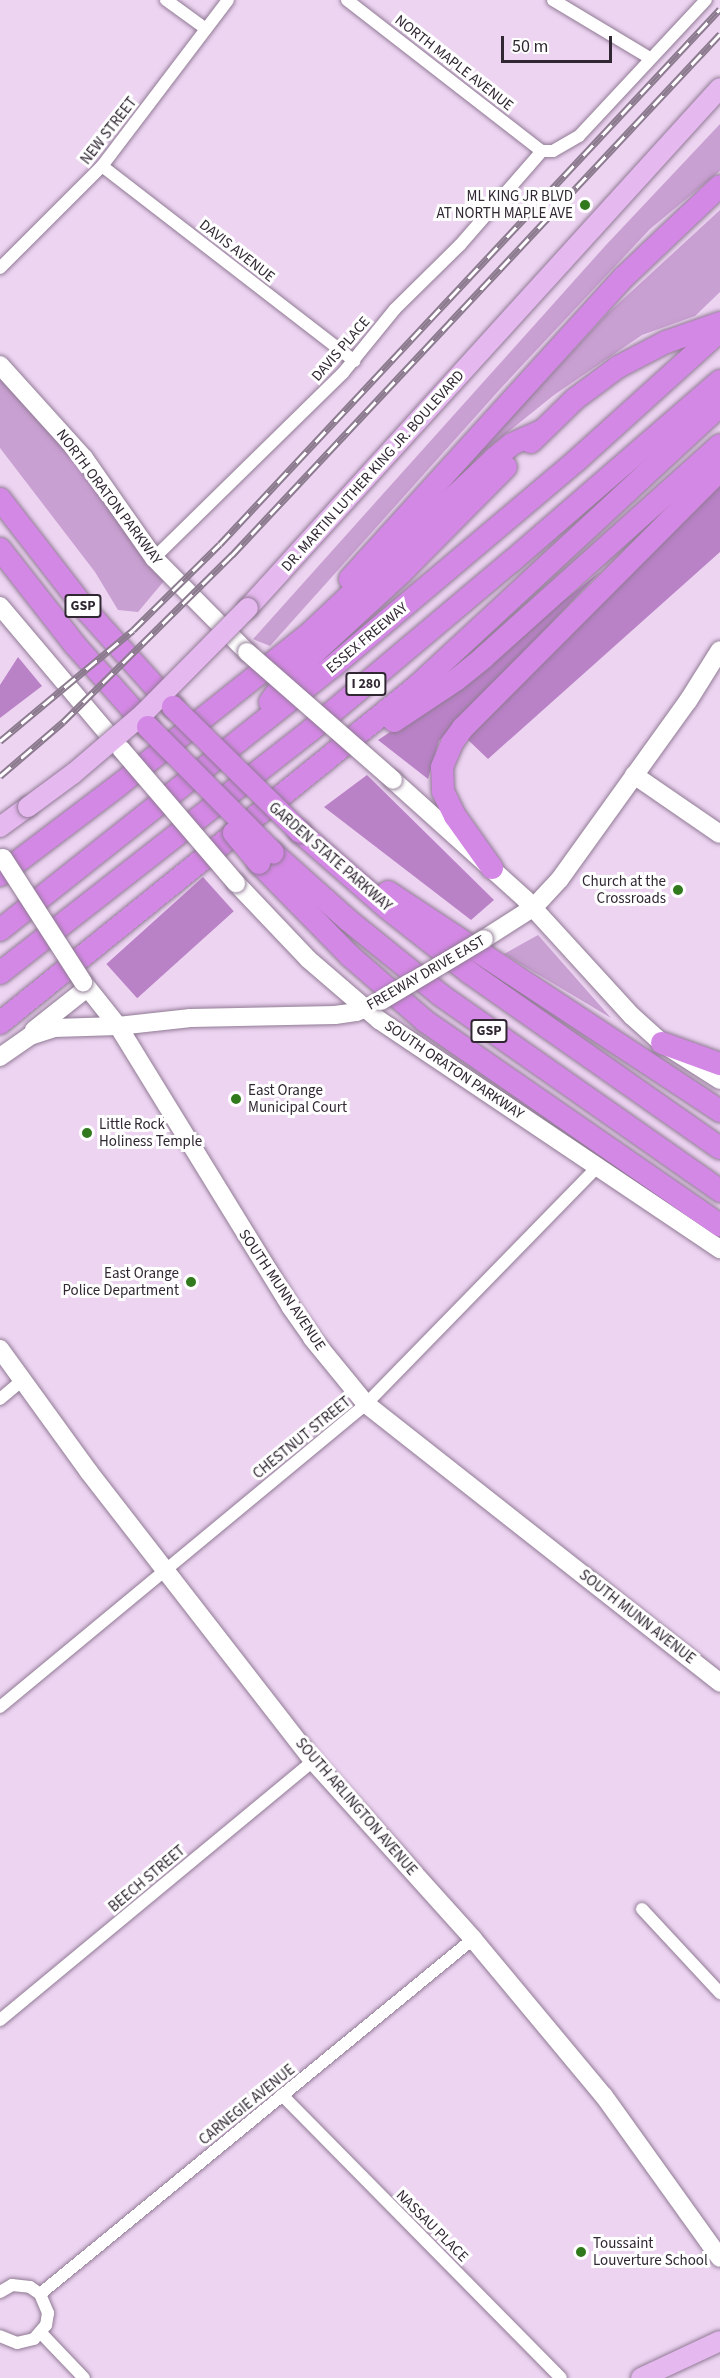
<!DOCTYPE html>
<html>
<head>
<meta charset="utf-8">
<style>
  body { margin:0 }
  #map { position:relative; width:720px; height:2378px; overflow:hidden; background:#edd5f2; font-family:"Source Sans 3",sans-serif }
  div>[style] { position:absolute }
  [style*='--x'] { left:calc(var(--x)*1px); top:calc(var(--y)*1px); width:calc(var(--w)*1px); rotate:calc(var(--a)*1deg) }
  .green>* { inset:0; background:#c8a0d1 }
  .forest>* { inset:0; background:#b982c6; transform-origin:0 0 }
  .roads { filter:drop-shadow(0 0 2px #907a94) drop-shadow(0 0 2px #907a94) }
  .street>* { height:12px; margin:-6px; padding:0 6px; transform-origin:6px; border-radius:6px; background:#fff }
  .secondary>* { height:18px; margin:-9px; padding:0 9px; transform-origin:9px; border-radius:9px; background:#fff }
  .primary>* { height:20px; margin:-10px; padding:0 10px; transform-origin:10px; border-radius:10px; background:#e5b8ef }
  .highway>* { height:22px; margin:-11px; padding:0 11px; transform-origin:11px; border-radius:11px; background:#d488e5 }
  .rail>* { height:7px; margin-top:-3.5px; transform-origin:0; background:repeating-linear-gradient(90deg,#fff 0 14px,#8c7b8f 0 28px); box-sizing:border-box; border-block:2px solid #8c7b8f }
  .bridges { filter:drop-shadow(0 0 2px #907a94) drop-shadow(0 0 2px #907a94) }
  .secondary-bridge>* { height:18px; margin:-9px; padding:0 9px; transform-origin:9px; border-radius:9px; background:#fff }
  .primary-bridge>* { height:20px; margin:-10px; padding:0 10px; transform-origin:10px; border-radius:10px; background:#e5b8ef }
  .highway-bridge>* { height:22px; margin:-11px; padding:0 11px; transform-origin:11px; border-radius:11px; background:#d488e5 }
  .dots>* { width:16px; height:16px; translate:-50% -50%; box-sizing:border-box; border:3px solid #fff; border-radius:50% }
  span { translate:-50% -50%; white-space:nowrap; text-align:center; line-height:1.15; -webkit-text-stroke:6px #fff; paint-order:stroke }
  .shield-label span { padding:2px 4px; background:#fff; border:2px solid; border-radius:4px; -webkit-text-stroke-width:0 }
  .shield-label { font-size:14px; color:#302732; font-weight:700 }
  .street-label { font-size:15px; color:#302732 }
  .poi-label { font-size:15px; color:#302732 }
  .right { translate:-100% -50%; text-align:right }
  .left { translate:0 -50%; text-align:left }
  .scale { position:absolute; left:501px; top:36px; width:111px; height:27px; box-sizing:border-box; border:3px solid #302732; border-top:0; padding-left:8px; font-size:18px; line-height:21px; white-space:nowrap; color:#302732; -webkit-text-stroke:4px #fff; paint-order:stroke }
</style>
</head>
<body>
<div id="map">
  <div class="green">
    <div style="clip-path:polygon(720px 124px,720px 171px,650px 229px,502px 387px,270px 646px,253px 639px,606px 245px)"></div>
    <div style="clip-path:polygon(720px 210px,720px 292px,695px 316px,642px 335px,554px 395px,466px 466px,607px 314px)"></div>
    <div style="clip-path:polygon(0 377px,87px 474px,164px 581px,138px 612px,118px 610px,95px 572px,0 448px)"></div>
    <div style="clip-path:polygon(538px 935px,611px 1018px,504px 954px)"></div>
  </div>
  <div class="forest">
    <div style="clip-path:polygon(720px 485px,720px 552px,488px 759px,466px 738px)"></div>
    <div style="clip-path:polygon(601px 571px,439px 741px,428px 779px,378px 740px,432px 704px)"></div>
    <div style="clip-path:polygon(18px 657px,42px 686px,0 718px,0 685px)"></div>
    <div style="clip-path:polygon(367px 775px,494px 900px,471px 920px,324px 807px)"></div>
    <div style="left:203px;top:877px;width:46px;height:130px;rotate:48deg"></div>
  </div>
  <div class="roads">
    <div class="street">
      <div style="--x:166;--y:0;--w:49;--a:35.9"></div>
      <div style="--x:347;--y:0;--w:247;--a:37.8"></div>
      <div style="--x:553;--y:0;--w:113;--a:30.9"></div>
      <div style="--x:542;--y:151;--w:11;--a:0"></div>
      <div style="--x:553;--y:151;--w:30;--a:-30"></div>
      <div style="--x:579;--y:136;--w:186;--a:-47"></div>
      <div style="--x:102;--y:166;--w:319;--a:37.7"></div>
      <div style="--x:0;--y:268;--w:144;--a:-45"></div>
      <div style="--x:102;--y:166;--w:208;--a:-52.8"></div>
      <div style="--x:154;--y:558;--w:264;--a:-44.4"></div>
      <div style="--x:343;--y:373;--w:82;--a:-50.9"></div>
      <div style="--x:395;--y:309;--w:91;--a:-44.6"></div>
      <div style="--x:460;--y:245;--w:125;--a:-48.9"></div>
      <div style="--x:0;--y:1399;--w:30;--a:-40"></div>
      <div style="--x:0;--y:1707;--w:475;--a:-39.6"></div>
      <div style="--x:366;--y:1404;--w:332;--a:-45.7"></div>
      <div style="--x:642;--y:1909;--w:115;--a:47.1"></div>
      <div style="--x:0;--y:2020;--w:406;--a:-39.6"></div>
      <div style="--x:282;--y:2095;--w:397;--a:45.4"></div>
      <div style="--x:0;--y:2292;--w:14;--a:-30"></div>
      <div style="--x:12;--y:2285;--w:18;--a:6"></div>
      <div style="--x:30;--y:2287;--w:12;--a:35"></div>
      <div style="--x:40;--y:2294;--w:21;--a:67"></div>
      <div style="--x:48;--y:2313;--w:12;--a:99"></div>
      <div style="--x:46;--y:2325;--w:18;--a:131"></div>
      <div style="--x:34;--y:2339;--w:17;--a:167"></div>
      <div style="--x:17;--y:2343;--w:18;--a:-158"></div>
      <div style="--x:40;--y:2294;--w:560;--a:-39.35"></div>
      <div style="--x:41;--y:2333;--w:62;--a:46.3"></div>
    </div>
    <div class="secondary">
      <div style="--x:0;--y:365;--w:125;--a:47.9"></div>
      <div style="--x:84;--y:458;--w:122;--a:55"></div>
      <div style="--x:154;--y:558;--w:132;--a:45.3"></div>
      <div style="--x:0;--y:606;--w:187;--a:49.8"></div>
      <div style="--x:634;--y:775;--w:104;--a:34.5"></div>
      <div style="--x:393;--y:780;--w:178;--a:42"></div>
      <div style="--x:525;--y:899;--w:159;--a:47.6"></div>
      <div style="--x:632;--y:1016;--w:40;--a:42"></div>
      <div style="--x:662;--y:1043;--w:69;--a:32.5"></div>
      <div style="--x:236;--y:883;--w:105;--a:46.5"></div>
      <div style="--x:308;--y:959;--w:94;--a:40.7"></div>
      <div style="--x:379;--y:1020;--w:411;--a:33.9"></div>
      <div style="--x:484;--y:939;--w:59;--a:-32.6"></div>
      <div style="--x:534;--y:907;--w:38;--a:-47"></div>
      <div style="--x:560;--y:879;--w:219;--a:-54.3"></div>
      <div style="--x:688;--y:701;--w:60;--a:-57.9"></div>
      <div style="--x:83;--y:982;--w:56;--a:51.5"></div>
      <div style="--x:118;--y:1026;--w:329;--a:58.4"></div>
      <div style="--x:290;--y:1306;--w:39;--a:55"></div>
      <div style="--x:312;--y:1338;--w:85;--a:50.7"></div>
      <div style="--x:366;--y:1404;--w:451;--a:38.2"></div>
      <div style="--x:34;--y:1030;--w:68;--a:-38.4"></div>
      <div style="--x:0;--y:1057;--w:37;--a:-35"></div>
      <div style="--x:30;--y:1036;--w:25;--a:-18"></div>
      <div style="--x:54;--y:1028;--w:64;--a:-1.8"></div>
      <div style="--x:118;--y:1026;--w:73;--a:-6.3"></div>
      <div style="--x:191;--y:1018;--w:144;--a:-1.2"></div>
      <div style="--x:335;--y:1015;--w:21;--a:-8"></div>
      <div style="--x:356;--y:1012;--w:19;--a:-21"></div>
      <div style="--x:0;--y:1349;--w:152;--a:54.1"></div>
      <div style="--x:89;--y:1472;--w:366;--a:52.2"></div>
      <div style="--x:313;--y:1761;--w:239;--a:48"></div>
      <div style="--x:473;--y:1939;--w:204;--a:50.2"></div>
      <div style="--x:604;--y:2096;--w:199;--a:54.4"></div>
    </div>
    <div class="primary">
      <div style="--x:248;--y:608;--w:702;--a:-47.77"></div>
      <div style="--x:0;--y:827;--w:34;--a:-36"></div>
      <div style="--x:641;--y:2378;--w:87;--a:-25.1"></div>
    </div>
    <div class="highway">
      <div style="--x:531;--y:442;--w:62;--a:-44.3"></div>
      <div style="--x:575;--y:399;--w:54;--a:-36.7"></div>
      <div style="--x:618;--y:367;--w:54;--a:-27.5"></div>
      <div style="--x:666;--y:342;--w:57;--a:-19.4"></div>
      <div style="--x:0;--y:499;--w:142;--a:52.2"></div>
      <div style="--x:87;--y:611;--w:129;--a:48.1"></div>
      <div style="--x:0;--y:549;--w:122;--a:52"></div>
      <div style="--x:75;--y:645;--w:110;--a:48.3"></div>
      <div style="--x:350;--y:579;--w:408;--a:-47.8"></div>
      <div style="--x:624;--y:277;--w:132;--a:-43.5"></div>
      <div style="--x:270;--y:702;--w:31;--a:-54"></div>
      <div style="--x:288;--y:677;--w:154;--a:-42.6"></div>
      <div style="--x:401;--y:573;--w:149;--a:-45.3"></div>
      <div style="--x:394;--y:721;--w:74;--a:-33.5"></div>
      <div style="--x:456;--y:680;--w:36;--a:-39"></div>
      <div style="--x:484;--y:657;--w:317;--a:-41.9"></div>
      <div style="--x:300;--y:832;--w:114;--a:41.1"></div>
      <div style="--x:386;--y:907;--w:107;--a:38.2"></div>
      <div style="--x:470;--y:973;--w:305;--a:35"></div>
      <div style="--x:273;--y:853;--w:101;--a:41.8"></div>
      <div style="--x:348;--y:920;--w:121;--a:39"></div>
      <div style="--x:442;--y:996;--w:340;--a:35"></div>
      <div style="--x:259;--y:863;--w:130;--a:45.6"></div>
      <div style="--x:350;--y:956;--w:99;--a:40.9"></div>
      <div style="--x:425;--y:1021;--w:359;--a:34.7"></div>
      <div style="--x:492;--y:868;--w:64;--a:-125.4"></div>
      <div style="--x:455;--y:816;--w:28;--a:-116"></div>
      <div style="--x:443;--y:791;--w:24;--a:-92"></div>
      <div style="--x:442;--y:767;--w:26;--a:-67"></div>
      <div style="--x:452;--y:743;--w:19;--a:-54"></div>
      <div style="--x:463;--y:728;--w:364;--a:-45.1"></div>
      <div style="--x:0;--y:875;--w:149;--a:-37.1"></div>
      <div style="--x:119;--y:785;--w:244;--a:-38.5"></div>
      <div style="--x:310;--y:633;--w:253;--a:-43.4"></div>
      <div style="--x:494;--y:459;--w:23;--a:-40"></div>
      <div style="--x:512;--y:444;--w:32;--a:-24"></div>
      <div style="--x:388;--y:892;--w:398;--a:33.4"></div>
      <div style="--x:0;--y:930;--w:422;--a:-38.4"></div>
      <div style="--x:331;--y:668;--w:321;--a:-40.2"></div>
      <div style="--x:576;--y:461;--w:194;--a:-42.1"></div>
      <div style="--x:0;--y:973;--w:395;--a:-38"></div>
      <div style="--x:311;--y:730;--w:263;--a:-40.1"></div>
      <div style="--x:512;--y:561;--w:275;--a:-40.9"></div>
      <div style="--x:0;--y:1023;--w:535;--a:-38.93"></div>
      <div style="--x:416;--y:687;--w:415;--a:-42.8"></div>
      <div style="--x:662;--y:1043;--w:62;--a:19.9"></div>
    </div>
  </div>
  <div class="rail">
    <div style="--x:0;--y:741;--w:173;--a:-39.8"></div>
    <div style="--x:133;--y:630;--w:122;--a:-44.7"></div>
    <div style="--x:220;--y:544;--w:732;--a:-46.94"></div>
    <div style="--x:0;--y:776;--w:83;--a:-40.6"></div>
    <div style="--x:63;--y:722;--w:238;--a:-44.7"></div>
    <div style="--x:232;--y:555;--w:714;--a:-46.87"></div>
  </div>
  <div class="bridges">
    <div class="secondary-bridge">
      <div style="--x:247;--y:652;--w:194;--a:41.2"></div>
      <div style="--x:121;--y:749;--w:177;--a:49.4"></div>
      <div style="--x:3;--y:858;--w:148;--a:57.2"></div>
      <div style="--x:381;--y:1001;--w:120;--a:-31"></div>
    </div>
    <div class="primary-bridge">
      <div style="--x:28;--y:807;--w:57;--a:-36.5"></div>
      <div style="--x:74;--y:773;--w:91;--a:-40.5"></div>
      <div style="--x:143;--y:714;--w:149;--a:-45.3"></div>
    </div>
    <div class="highway-bridge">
      <div style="--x:173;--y:707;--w:178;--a:44.5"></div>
      <div style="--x:148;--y:727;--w:177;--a:45.2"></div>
      <div style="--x:234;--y:833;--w:39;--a:50"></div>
    </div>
  </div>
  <div class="dots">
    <div style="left:585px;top:205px;background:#30791d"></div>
    <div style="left:678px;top:890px;background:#30791d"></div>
    <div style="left:236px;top:1099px;background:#30791d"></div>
    <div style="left:87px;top:1133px;background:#30791d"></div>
    <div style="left:191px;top:1282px;background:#30791d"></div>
    <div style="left:581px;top:2252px;background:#30791d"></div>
  </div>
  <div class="shield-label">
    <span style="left:83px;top:606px">GSP</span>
    <span style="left:366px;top:684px">I 280</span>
    <span style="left:489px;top:1031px">GSP</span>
  </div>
  <div class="street-label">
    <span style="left:454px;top:63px;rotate:38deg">NORTH MAPLE AVENUE</span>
    <span style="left:109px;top:131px;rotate:-52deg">NEW STREET</span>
    <span style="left:237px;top:251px;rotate:38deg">DAVIS AVENUE</span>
    <span style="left:341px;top:349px;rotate:-49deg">DAVIS PLACE</span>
    <span style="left:373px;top:471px;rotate:-48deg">DR. MARTIN LUTHER KING JR. BOULEVARD</span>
    <span style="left:109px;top:497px;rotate:53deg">NORTH ORATON PARKWAY</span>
    <span style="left:367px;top:638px;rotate:-40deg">ESSEX FREEWAY</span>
    <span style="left:330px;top:857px;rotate:41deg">GARDEN STATE PARKWAY</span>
    <span style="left:426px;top:973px;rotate:-30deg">FREEWAY DRIVE EAST</span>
    <span style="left:454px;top:1070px;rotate:34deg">SOUTH ORATON PARKWAY</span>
    <span style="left:282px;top:1290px;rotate:56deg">SOUTH MUNN AVENUE</span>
    <span style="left:302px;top:1438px;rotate:-39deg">CHESTNUT STREET</span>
    <span style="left:637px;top:1617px;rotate:38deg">SOUTH MUNN AVENUE</span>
    <span style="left:356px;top:1807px;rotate:49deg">SOUTH ARLINGTON AVENUE</span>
    <span style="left:147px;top:1879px;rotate:-40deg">BEECH STREET</span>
    <span style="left:247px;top:2105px;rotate:-39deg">CARNEGIE AVENUE</span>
    <span style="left:432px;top:2226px;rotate:45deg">NASSAU PLACE</span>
  </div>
  <div class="poi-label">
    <span class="right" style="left:573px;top:205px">ML KING JR BLVD<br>AT NORTH MAPLE AVE</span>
    <span class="right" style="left:666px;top:890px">Church at the<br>Crossroads</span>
    <span class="left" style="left:248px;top:1099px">East Orange<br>Municipal Court</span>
    <span class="left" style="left:99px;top:1133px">Little Rock<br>Holiness Temple</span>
    <span class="right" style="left:179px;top:1282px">East Orange<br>Police Department</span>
    <span class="left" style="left:593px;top:2252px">Toussaint<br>Louverture School</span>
  </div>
  <div class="scale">50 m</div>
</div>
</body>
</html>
